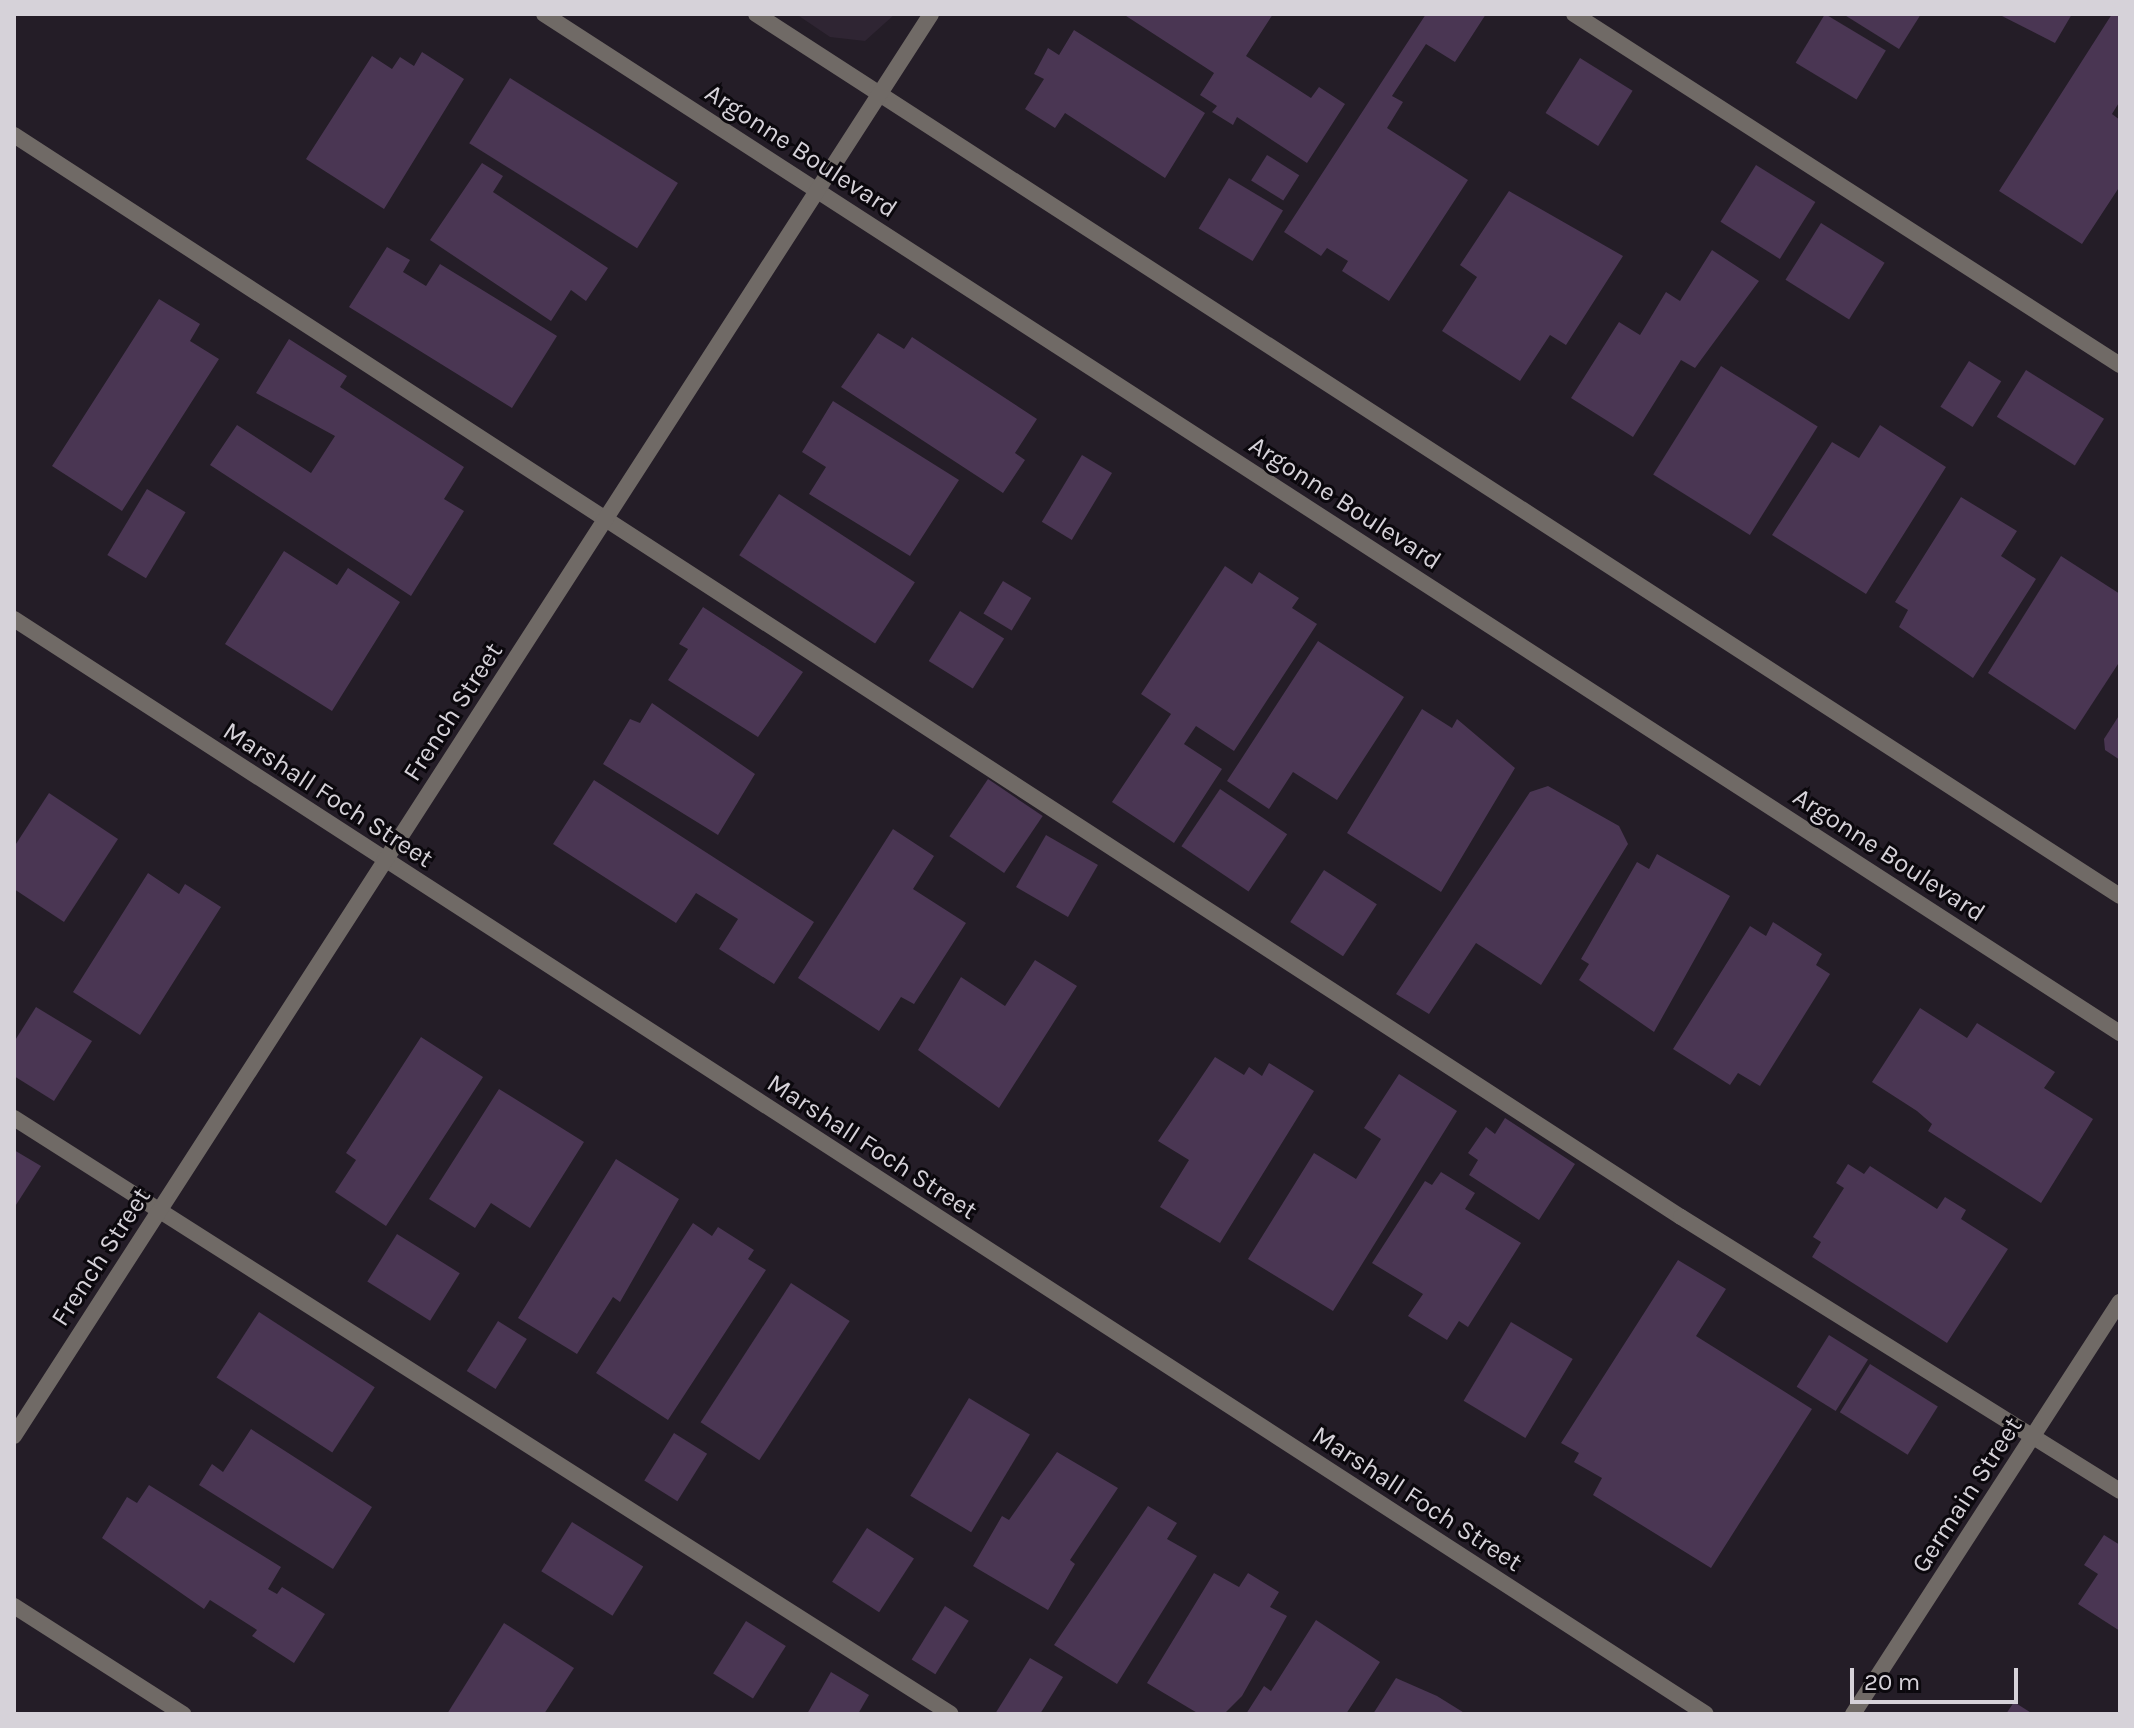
<!DOCTYPE html>
<html>
<head>
<meta charset="utf-8">
<style>
  body { margin:0 }
  #map { position:relative; width:2134px; height:1728px; overflow:hidden; background:#241d27; font-family:Karla,sans-serif }
  div>[style] { position:absolute }
  [style*='--x'] { left:calc(var(--x)*1px); top:calc(var(--y)*1px); width:calc(var(--w)*1px); rotate:calc(var(--a)*1deg) }
  .built>* { inset:0; background:#2f2533 }
  .building>* { inset:0; background:#4a3653; transform-origin:0 0 }
  .service>* { height:16px; margin:-8px; padding:0 8px; transform-origin:8px; border-radius:8px; background:#706a66 }
  .minor>* { height:16px; margin:-8px; padding:0 8px; transform-origin:8px; border-radius:8px; background:#706a66 }
  span { translate:-50% -50%; white-space:nowrap; text-align:center; line-height:1.15; -webkit-text-stroke:6px #0b080d; paint-order:stroke }
  .street-label { font-size:26px; color:#d6d2d9 }
  .frame { position:absolute; inset:0; border:16px solid #d6d2d9; pointer-events:none }
  .scale { position:absolute; left:1850px; top:1668px; width:168px; height:36px; box-sizing:border-box; border:4px solid #d6d2d9; border-top:0; padding-left:10px; font-size:24px; line-height:28px; white-space:nowrap; color:#d6d2d9; -webkit-text-stroke:6px #0b080d; paint-order:stroke }
</style>
</head>
<body>
<div id="map">
  <div class="built">
    <div style="clip-path:polygon(796px 14px,895px 14px,865px 41px,830px 37px)"></div>
  </div>
  <div class="building">
    <div style="clip-path:polygon(1123px 14px,1273px 14px,1246px 56px,1311px 98px,1319px 87px,1345px 104px,1307px 163px,1237px 117px,1233px 125px,1212px 112px,1217px 106px,1200px 95px,1214px 73px)"></div>
    <div style="clip-path:polygon(1426px 14px,1486px 14px,1455px 62px,1426px 44px,1392px 96px,1403px 102px,1387px 128px,1468px 180px,1389px 301px,1342px 271px,1348px 261px,1327px 248px,1321px 256px,1284px 232px)"></div>
    <div style="left:1825px;top:14px;width:71px;height:57px;rotate:31deg"></div>
    <div style="clip-path:polygon(1843px 14px,1921px 14px,1899px 49px)"></div>
    <div style="clip-path:polygon(1998px 14px,2072px 14px,2055px 43px)"></div>
    <div style="clip-path:polygon(2112px 14px,2120px 14px,2120px 101px,2112px 114px,2120px 120px,2120px 186px,2082px 244px,1999px 191px)"></div>
    <div style="clip-path:polygon(1074px 30px,1205px 113px,1165px 178px,1065px 113px,1055px 128px,1025px 109px,1044px 79px,1034px 74px,1048px 48px,1059px 55px)"></div>
    <div style="clip-path:polygon(422px 52px,464px 79px,384px 209px,306px 159px,372px 56px,392px 69px,400px 57px,414px 66px)"></div>
    <div style="left:1580px;top:58px;width:62px;height:65px;rotate:32deg"></div>
    <div style="left:510px;top:78px;width:198px;height:77px;rotate:32deg"></div>
    <div style="left:1267px;top:155px;width:38px;height:30px;rotate:32deg"></div>
    <div style="clip-path:polygon(482px 163px,503px 176px,493px 192px,608px 268px,586px 301px,571px 290px,551px 321px,430px 240px)"></div>
    <div style="left:1756px;top:165px;width:70px;height:67px;rotate:32deg"></div>
    <div style="left:1229px;top:178px;width:63px;height:59px;rotate:31deg"></div>
    <div style="clip-path:polygon(1509px 191px,1623px 256px,1566px 345px,1550px 335px,1520px 381px,1442px 331px,1477px 277px,1460px 265px)"></div>
    <div style="left:1821px;top:223px;width:75px;height:67px;rotate:32deg"></div>
    <div style="clip-path:polygon(387px 247px,410px 260px,403px 272px,426px 286px,440px 264px,557px 336px,512px 408px,349px 307px)"></div>
    <div style="clip-path:polygon(1712px 250px,1759px 281px,1695px 368px,1681px 360px,1633px 437px,1571px 398px,1619px 322px,1640px 335px,1666px 292px,1680px 301px)"></div>
    <div style="clip-path:polygon(159px 299px,200px 324px,190px 341px,219px 359px,122px 511px,52px 466px)"></div>
    <div style="clip-path:polygon(878px 333px,904px 349px,912px 337px,1037px 419px,1015px 453px,1025px 460px,1003px 493px,841px 387px)"></div>
    <div style="clip-path:polygon(289px 339px,347px 376px,340px 387px,464px 467px,444px 499px,464px 511px,411px 596px,210px 465px,237px 425px,311px 473px,335px 436px,256px 393px)"></div>
    <div style="left:1969px;top:361px;width:38px;height:54px;rotate:32deg"></div>
    <div style="left:1721px;top:366px;width:114px;height:128px;rotate:32deg"></div>
    <div style="left:2026px;top:370px;width:92px;height:55px;rotate:32deg"></div>
    <div style="clip-path:polygon(833px 401px,959px 480px,910px 556px,809px 494px,826px 467px,802px 452px)"></div>
    <div style="clip-path:polygon(1880px 425px,1946px 467px,1866px 594px,1772px 535px,1832px 442px,1859px 458px)"></div>
    <div style="left:1082px;top:455px;width:35px;height:78px;rotate:31deg"></div>
    <div style="left:147px;top:489px;width:45px;height:77px;rotate:31deg"></div>
    <div style="left:779px;top:494px;width:162px;height:73px;rotate:33deg"></div>
    <div style="clip-path:polygon(1961px 497px,2017px 531px,2001px 556px,2036px 579px,1973px 678px,1899px 627px,1908px 610px,1895px 602px)"></div>
    <div style="clip-path:polygon(284px 551px,337px 585px,348px 568px,400px 602px,332px 711px,225px 644px)"></div>
    <div style="clip-path:polygon(2061px 556px,2120px 594px,2120px 661px,2075px 730px,1988px 673px)"></div>
    <div style="clip-path:polygon(1225px 566px,1252px 584px,1259px 572px,1299px 598px,1292px 608px,1317px 624px,1234px 751px,1196px 726px,1184px 744px,1222px 769px,1174px 843px,1112px 802px,1171px 714px,1141px 694px)"></div>
    <div style="left:1003px;top:581px;width:33px;height:38px;rotate:31deg"></div>
    <div style="clip-path:polygon(703px 607px,803px 672px,758px 737px,668px 680px,688px 649px,679px 644px)"></div>
    <div style="left:960px;top:611px;width:52px;height:59px;rotate:32deg"></div>
    <div style="clip-path:polygon(1318px 641px,1404px 697px,1337px 800px,1293px 772px,1269px 809px,1227px 781px)"></div>
    <div style="clip-path:polygon(652px 703px,755px 774px,718px 835px,603px 764px,630px 719px,640px 723px)"></div>
    <div style="clip-path:polygon(1422px 709px,1452px 728px,1457px 719px,1515px 768px,1441px 892px,1347px 833px)"></div>
    <div style="clip-path:polygon(2120px 714px,2120px 760px,2105px 750px,2104px 739px)"></div>
    <div style="left:988px;top:779px;width:66px;height:69px;rotate:34deg"></div>
    <div style="clip-path:polygon(594px 780px,814px 922px,774px 984px,719px 949px,738px 919px,696px 893px,676px 923px,553px 844px)"></div>
    <div style="clip-path:polygon(1548px 786px,1619px 826px,1628px 844px,1541px 985px,1476px 943px,1429px 1014px,1396px 994px,1530px 792px)"></div>
    <div style="left:1220px;top:789px;width:81px;height:69px;rotate:34deg"></div>
    <div style="clip-path:polygon(49px 793px,118px 839px,64px 922px,14px 889px,14px 847px)"></div>
    <div style="clip-path:polygon(893px 829px,934px 856px,913px 889px,966px 923px,914px 1004px,901px 997px,879px 1031px,798px 978px)"></div>
    <div style="left:1046px;top:835px;width:60px;height:60px;rotate:30deg"></div>
    <div style="clip-path:polygon(1657px 854px,1730px 896px,1654px 1032px,1579px 980px,1589px 964px,1581px 959px,1637px 862px,1649px 869px)"></div>
    <div style="left:1324px;top:870px;width:63px;height:62px;rotate:33deg"></div>
    <div style="clip-path:polygon(148px 873px,179px 894px,185px 884px,221px 907px,140px 1035px,73px 992px)"></div>
    <div style="clip-path:polygon(1773px 922px,1822px 954px,1816px 965px,1830px 974px,1760px 1086px,1738px 1073px,1730px 1085px,1673px 1049px,1750px 926px,1766px 936px)"></div>
    <div style="clip-path:polygon(1035px 960px,1077px 986px,999px 1108px,918px 1050px,961px 977px,1005px 1006px)"></div>
    <div style="clip-path:polygon(36px 1007px,92px 1041px,54px 1101px,14px 1076px,14px 1042px)"></div>
    <div style="clip-path:polygon(1920px 1008px,1967px 1038px,1977px 1023px,2055px 1072px,2044px 1088px,2093px 1119px,2041px 1203px,1928px 1131px,1932px 1124px,1917px 1111px,1872px 1082px)"></div>
    <div style="clip-path:polygon(421px 1037px,483px 1077px,386px 1226px,335px 1192px,356px 1160px,346px 1153px)"></div>
    <div style="clip-path:polygon(1215px 1057px,1244px 1075px,1249px 1067px,1262px 1076px,1269px 1063px,1314px 1091px,1220px 1243px,1160px 1207px,1189px 1160px,1158px 1141px)"></div>
    <div style="clip-path:polygon(1399px 1074px,1457px 1111px,1333px 1311px,1248px 1259px,1314px 1153px,1356px 1179px,1381px 1139px,1364px 1128px)"></div>
    <div style="clip-path:polygon(499px 1089px,584px 1142px,530px 1228px,491px 1203px,475px 1228px,429px 1199px)"></div>
    <div style="clip-path:polygon(1505px 1118px,1575px 1164px,1539px 1220px,1469px 1175px,1478px 1160px,1468px 1153px,1486px 1127px,1495px 1134px)"></div>
    <div style="clip-path:polygon(14px 1150px,41px 1166px,14px 1208px)"></div>
    <div style="clip-path:polygon(616px 1159px,679px 1199px,620px 1302px,613px 1297px,577px 1354px,518px 1318px)"></div>
    <div style="clip-path:polygon(1848px 1164px,1864px 1174px,1870px 1166px,1937px 1209px,1945px 1197px,1966px 1210px,1961px 1219px,2008px 1249px,1947px 1343px,1812px 1257px,1821px 1242px,1813px 1237px,1844px 1188px,1836px 1183px)"></div>
    <div style="clip-path:polygon(1441px 1172px,1475px 1193px,1465px 1209px,1521px 1243px,1468px 1327px,1459px 1321px,1447px 1340px,1408px 1316px,1423px 1294px,1372px 1263px,1425px 1181px,1432px 1185px)"></div>
    <div style="clip-path:polygon(693px 1223px,712px 1236px,718px 1227px,754px 1250px,748px 1259px,766px 1270px,668px 1420px,596px 1373px)"></div>
    <div style="left:397px;top:1234px;width:74px;height:56px;rotate:32deg"></div>
    <div style="clip-path:polygon(1678px 1260px,1726px 1289px,1696px 1336px,1812px 1409px,1711px 1568px,1593px 1495px,1602px 1478px,1574px 1462px,1579px 1453px,1561px 1443px)"></div>
    <div style="left:791px;top:1283px;width:70px;height:166px;rotate:33deg"></div>
    <div style="left:259px;top:1312px;width:138px;height:78px;rotate:33deg"></div>
    <div style="left:498px;top:1321px;width:34px;height:59px;rotate:32deg"></div>
    <div style="left:1511px;top:1322px;width:72px;height:92px;rotate:31deg"></div>
    <div style="left:1829px;top:1335px;width:46px;height:61px;rotate:32deg"></div>
    <div style="left:1870px;top:1364px;width:80px;height:57px;rotate:32deg"></div>
    <div style="left:969px;top:1398px;width:71px;height:114px;rotate:31deg"></div>
    <div style="clip-path:polygon(251px 1429px,372px 1507px,333px 1569px,199px 1485px,212px 1464px,223px 1472px)"></div>
    <div style="left:674px;top:1433px;width:39px;height:56px;rotate:32deg"></div>
    <div style="clip-path:polygon(1057px 1452px,1118px 1488px,1070px 1560px,1075px 1564px,1048px 1610px,973px 1566px,1002px 1516px,1009px 1520px)"></div>
    <div style="clip-path:polygon(149px 1485px,281px 1567px,268px 1589px,277px 1594px,282px 1587px,325px 1614px,294px 1663px,252px 1636px,257px 1630px,210px 1600px,204px 1609px,102px 1538px,127px 1497px,137px 1503px)"></div>
    <div style="clip-path:polygon(1148px 1506px,1177px 1523px,1167px 1539px,1197px 1556px,1117px 1684px,1054px 1645px)"></div>
    <div style="left:572px;top:1522px;width:84px;height:58px;rotate:32deg"></div>
    <div style="left:867px;top:1528px;width:56px;height:64px;rotate:33deg"></div>
    <div style="clip-path:polygon(2104px 1535px,2120px 1545px,2120px 1631px,2078px 1604px,2098px 1574px,2084px 1565px)"></div>
    <div style="clip-path:polygon(1214px 1573px,1239px 1587px,1248px 1573px,1279px 1592px,1270px 1607px,1287px 1616px,1242px 1696px,1224px 1714px,1199px 1714px,1147px 1683px)"></div>
    <div style="left:945px;top:1606px;width:28px;height:63px;rotate:32deg"></div>
    <div style="clip-path:polygon(1316px 1620px,1380px 1662px,1346px 1714px,1246px 1714px,1264px 1686px,1271px 1691px)"></div>
    <div style="left:746px;top:1621px;width:47px;height:62px;rotate:32deg"></div>
    <div style="clip-path:polygon(504px 1623px,574px 1668px,544px 1714px,447px 1714px)"></div>
    <div style="clip-path:polygon(1030px 1658px,1063px 1677px,1040px 1714px,995px 1714px)"></div>
    <div style="clip-path:polygon(831px 1672px,869px 1695px,858px 1714px,807px 1714px)"></div>
    <div style="clip-path:polygon(1396px 1678px,1437px 1696px,1466px 1714px,1373px 1714px)"></div>
    <div style="clip-path:polygon(2014px 1702px,2033px 1714px,2006px 1714px)"></div>
  </div>
  <div class="service">
    <div style="--x:1574;--y:14;--w:649;--a:32.74"></div>
    <div style="--x:14;--y:135;--w:1987;--a:32.99"></div>
    <div style="--x:1681;--y:1217;--w:517;--a:31.97"></div>
    <div style="--x:14;--y:1118;--w:1110;--a:32.46"></div>
  </div>
  <div class="minor">
    <div style="--x:544;--y:14;--w:1877;--a:32.89"></div>
    <div style="--x:756;--y:14;--w:1624;--a:32.89"></div>
    <div style="--x:14;--y:619;--w:2015;--a:32.91"></div>
    <div style="--x:14;--y:1436;--w:1692;--a:-57.18"></div>
    <div style="--x:14;--y:1606;--w:201;--a:32.6"></div>
    <div style="--x:1853;--y:1714;--w:491;--a:-57.1"></div>
  </div>
  <div class="street-label">
    <span style="left:801px;top:151px;rotate:33deg">Argonne Boulevard</span>
    <span style="left:1345px;top:503px;rotate:33deg">Argonne Boulevard</span>
    <span style="left:453px;top:712px;rotate:-57deg">French Street</span>
    <span style="left:328px;top:795px;rotate:33deg">Marshall Foch Street</span>
    <span style="left:1889px;top:855px;rotate:33deg">Argonne Boulevard</span>
    <span style="left:872px;top:1147px;rotate:33deg">Marshall Foch Street</span>
    <span style="left:101px;top:1257px;rotate:-57deg">French Street</span>
    <span style="left:1967px;top:1495px;rotate:-57deg">Germain Street</span>
    <span style="left:1417px;top:1499px;rotate:33deg">Marshall Foch Street</span>
  </div>
  <div class="frame"></div>
  <div class="scale">20 m</div>
</div>
</body>
</html>
